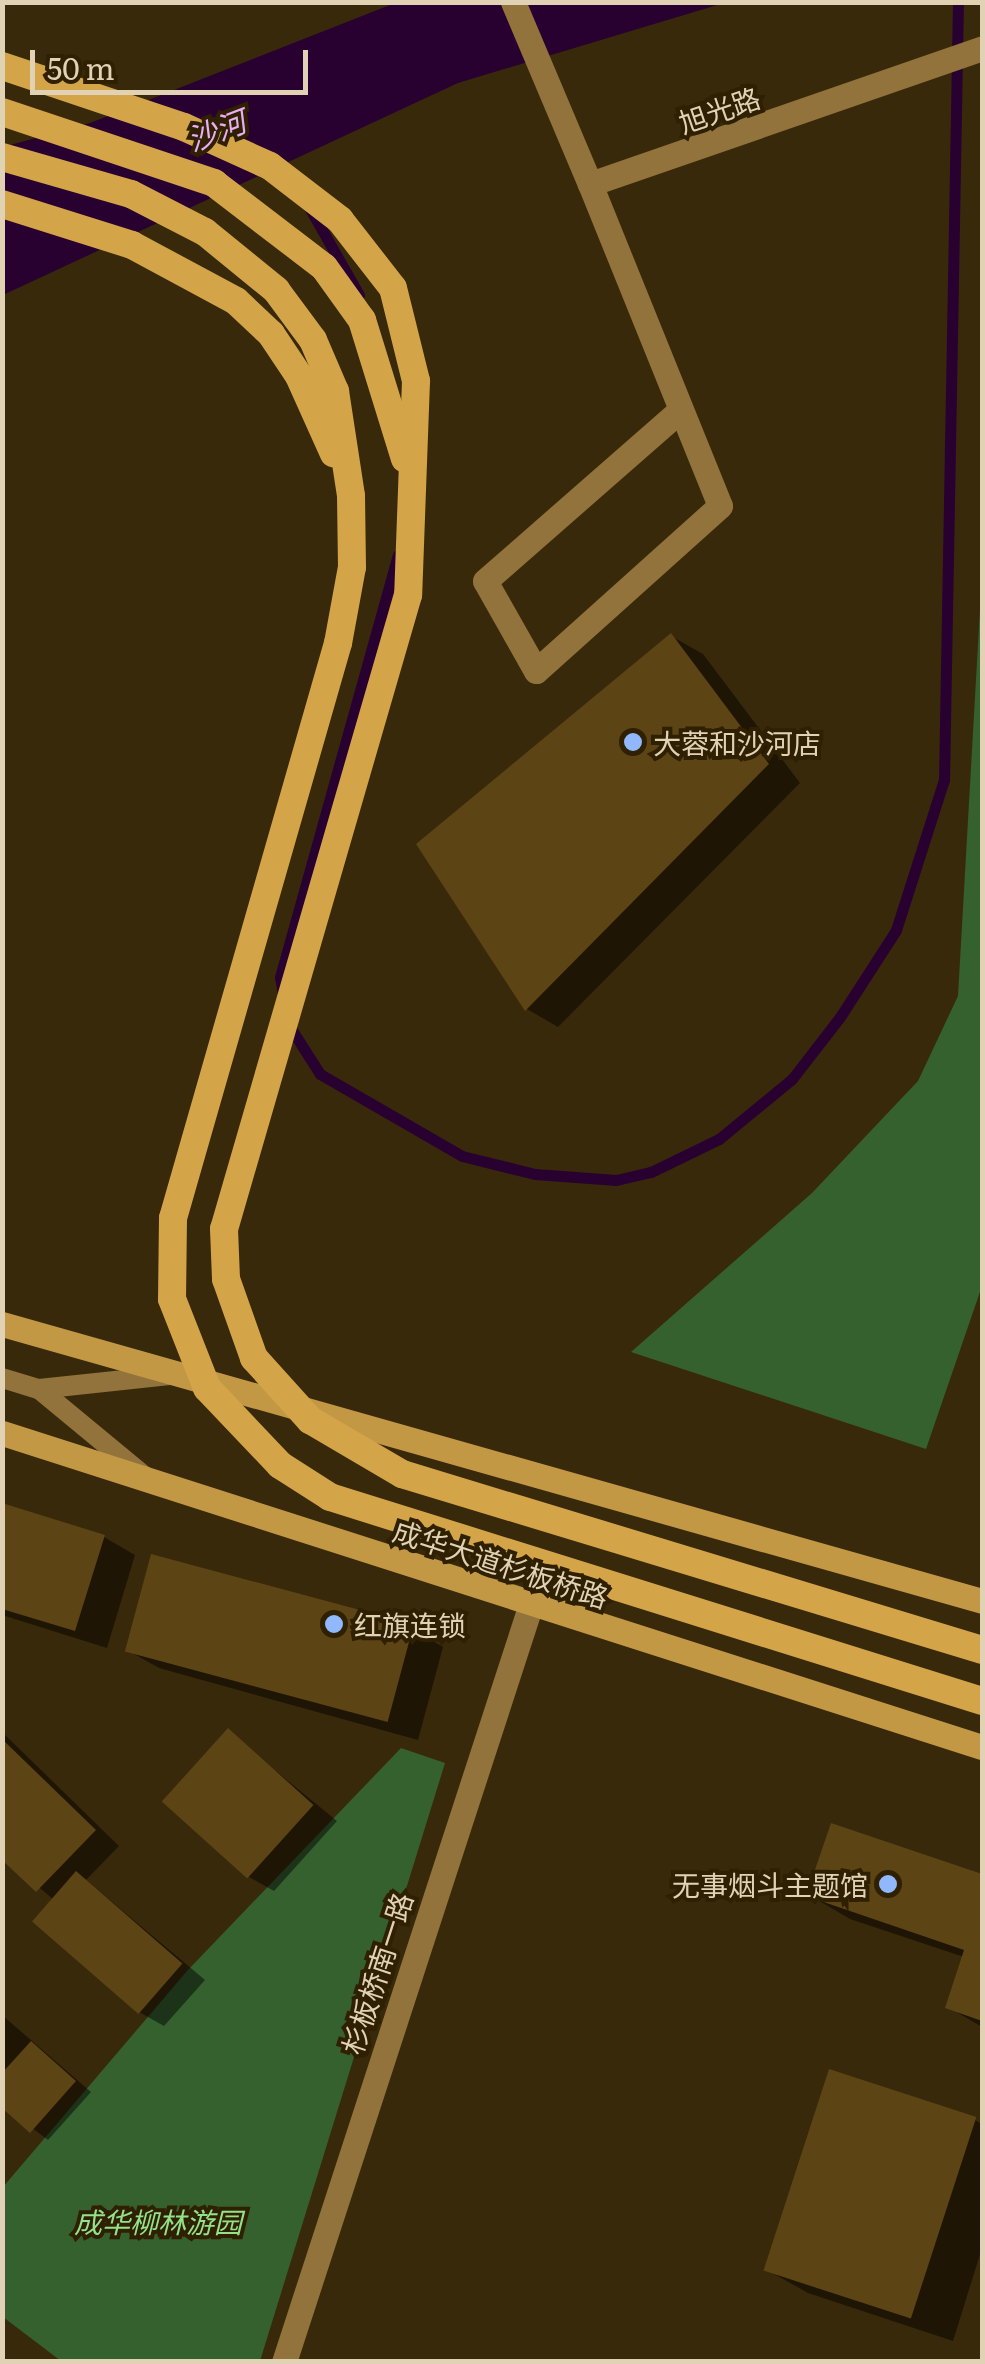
<!DOCTYPE html>
<html>
<head>
<meta charset="utf-8">
<style>
  body { margin:0 }
  #map { position:relative; width:985px; height:2364px; overflow:hidden; background:#39290b; font-family:Literata,"Noto Sans SC",serif }
  div>[style] { position:absolute }
  [style*='--x'] { left:calc(var(--x)*1px); top:calc(var(--y)*1px); width:calc(var(--w)*1px); rotate:calc(var(--a)*1deg) }
  .green>* { inset:0; background:#35612f }
  .water>* { inset:0; background:#290130 }
  .shadow>* { inset:0; background:#0007 }
  .stream>* { height:11px; margin:-5.5px; padding:0 5.5px; transform-origin:5.5px; border-radius:5.5px; background:#290130 }
  .building>* { inset:0; background:#5c4415; transform-origin:0 0 }
  .service>* { height:20px; margin:-10px; padding:0 10px; transform-origin:10px; border-radius:10px; background:#91733b }
  .minor>* { height:25px; margin:-12.5px; padding:0 12.5px; transform-origin:12.5px; border-radius:12.5px; background:#91733b }
  .tertiary>* { height:25px; margin:-12.5px; padding:0 12.5px; transform-origin:12.5px; border-radius:12.5px; background:#91733b }
  .primary>* { height:25px; margin:-12.5px; padding:0 12.5px; transform-origin:12.5px; border-radius:12.5px; background:#c39845 }
  .trunk>* { height:28px; margin:-14px; padding:0 14px; transform-origin:14px; border-radius:14px; background:#d4a448 }
  .dots>* { width:28px; height:28px; translate:-50% -50%; box-sizing:border-box; border:5px solid #2f2002; border-radius:50% }
  span { translate:-50% -50%; white-space:nowrap; text-align:center; line-height:1.15; -webkit-text-stroke:8px #2f2002; paint-order:stroke }
  .street-label { font-size:28px; color:#e1d1b5 }
  .poi-label { font-size:28px; color:#e1d1b5 }
  .left { translate:0 -50%; text-align:left }
  .right { translate:-100% -50%; text-align:right }
  .park-label { font-size:28px; color:#92e287; font-style:italic }
  .water-label { font-size:30px; color:#eaadf5; font-style:italic }
  .frame { position:absolute; inset:0; border:5px solid #e1d1b5; pointer-events:none }
  .scale { position:absolute; left:30px; top:50px; width:278px; height:45px; box-sizing:border-box; border:5px solid #e1d1b5; border-top:0; padding-left:12px; font-size:30px; line-height:35px; white-space:nowrap; color:#e1d1b5; -webkit-text-stroke:8px #2f2002; paint-order:stroke }
</style>
</head>
<body>
<div id="map">
  <div class="green">
    <div style="clip-path:polygon(982px 574px,982px 1286px,926px 1449px,631px 1352px,812px 1193px,918px 1081px,958px 996px)"></div>
    <div style="clip-path:polygon(401px 1748px,445px 1763px,260px 2361px,61px 2361px,3px 2317px,3px 2187px,187px 1971px)"></div>
  </div>
  <div class="water">
    <div style="clip-path:polygon(395px 3px,724px 3px,458px 83px,3px 295px,3px 147px,90px 123px)"></div>
  </div>
  <div class="shadow">
    <div style="clip-path:polygon(671px 636px,703px 654px,800px 783px,558px 1027px,527px 1009px)"></div>
    <div style="clip-path:polygon(2px 1505px,104px 1537px,135px 1555px,107px 1648px,2px 1615px)"></div>
    <div style="clip-path:polygon(412px 1629px,443px 1647px,418px 1740px,159px 1668px,127px 1650px)"></div>
    <div style="clip-path:polygon(2px 1732px,119px 1846px,86px 1880px,205px 1980px,164px 2026px,139px 2012px,54px 1900px,2px 1856px)"></div>
    <div style="clip-path:polygon(228px 1732px,337px 1821px,274px 1891px,249px 1877px)"></div>
    <div style="clip-path:polygon(832px 1826px,982px 1877px,982px 2027px,948px 2007px,964px 1957px,850px 1919px,809px 1895px)"></div>
    <div style="clip-path:polygon(2px 2015px,91px 2092px,48px 2140px,2px 2105px)"></div>
    <div style="clip-path:polygon(975px 2120px,982px 2124px,982px 2248px,953px 2341px,808px 2293px,767px 2270px)"></div>
  </div>
  <div class="stream">
    <div style="--x:309;--y:207;--w:101;--a:60.4"></div>
    <div style="--x:283;--y:994;--w:17;--a:-100"></div>
    <div style="--x:280;--y:977;--w:438;--a:-74.4"></div>
    <div style="--x:290;--y:1027;--w:56;--a:57.4"></div>
    <div style="--x:320;--y:1074;--w:164;--a:30"></div>
    <div style="--x:462;--y:1156;--w:75;--a:13.9"></div>
    <div style="--x:535;--y:1174;--w:81;--a:4.2"></div>
    <div style="--x:616;--y:1180;--w:36;--a:-13"></div>
    <div style="--x:651;--y:1172;--w:76;--a:-25.9"></div>
    <div style="--x:719;--y:1139;--w:94;--a:-39.4"></div>
    <div style="--x:792;--y:1079;--w:78;--a:-52.3"></div>
    <div style="--x:840;--y:1017;--w:103;--a:-57.2"></div>
    <div style="--x:896;--y:930;--w:157;--a:-72.3"></div>
    <div style="--x:944;--y:780;--w:778;--a:-88.97"></div>
  </div>
  <div class="building">
    <div style="clip-path:polygon(671px 633px,769px 764px,525px 1011px,416px 844px)"></div>
    <div style="clip-path:polygon(2px 1503px,105px 1535px,75px 1631px,2px 1609px)"></div>
    <div style="left:151px;top:1554px;width:272px;height:101px;rotate:15deg"></div>
    <div style="left:228px;top:1728px;width:115px;height:99px;rotate:42deg"></div>
    <div style="clip-path:polygon(2px 1739px,96px 1830px,36px 1892px,2px 1860px)"></div>
    <div style="clip-path:polygon(831px 1823px,982px 1874px,982px 2021px,945px 2008px,964px 1950px,806px 1896px)"></div>
    <div style="left:76px;top:1871px;width:141px;height:67px;rotate:41deg"></div>
    <div style="clip-path:polygon(31px 2041px,76px 2081px,30px 2133px,2px 2108px,2px 2073px)"></div>
    <div style="left:829px;top:2069px;width:155px;height:212px;rotate:18deg"></div>
  </div>
  <div class="service">
    <div style="--x:2;--y:1378;--w:39;--a:17"></div>
    <div style="--x:39;--y:1389;--w:135;--a:39.6"></div>
    <div style="--x:39;--y:1389;--w:131;--a:-6.1"></div>
  </div>
  <div class="minor">
    <div style="--x:513;--y:2;--w:198;--a:67.1"></div>
    <div style="--x:590;--y:184;--w:415;--a:-19.1"></div>
    <div style="--x:590;--y:184;--w:347;--a:68"></div>
    <div style="--x:720;--y:506;--w:247;--a:138.1"></div>
    <div style="--x:536;--y:671;--w:103;--a:-119.5"></div>
    <div style="--x:485;--y:581;--w:259;--a:-41.2"></div>
  </div>
  <div class="tertiary">
    <div style="--x:284;--y:2362;--w:797;--a:-71.95"></div>
  </div>
  <div class="primary">
    <div style="--x:2;--y:1324;--w:1018;--a:15.78"></div>
    <div style="--x:2;--y:1433;--w:1029;--a:17.77"></div>
  </div>
  <div class="trunk">
    <div style="--x:2;--y:66;--w:192;--a:18.5"></div>
    <div style="--x:184;--y:127;--w:94;--a:24.4"></div>
    <div style="--x:270;--y:166;--w:88;--a:37.6"></div>
    <div style="--x:340;--y:220;--w:86;--a:52.1"></div>
    <div style="--x:393;--y:288;--w:96;--a:76.1"></div>
    <div style="--x:416;--y:381;--w:214;--a:92.1"></div>
    <div style="--x:408;--y:595;--w:660;--a:106.18"></div>
    <div style="--x:224;--y:1229;--w:50;--a:87.7"></div>
    <div style="--x:226;--y:1279;--w:84;--a:70.5"></div>
    <div style="--x:254;--y:1358;--w:84;--a:47.9"></div>
    <div style="--x:310;--y:1420;--w:107;--a:30.4"></div>
    <div style="--x:402;--y:1474;--w:606;--a:16.88"></div>
    <div style="--x:2;--y:112;--w:224;--a:18.5"></div>
    <div style="--x:214;--y:183;--w:138;--a:37.4"></div>
    <div style="--x:324;--y:267;--w:65;--a:54.4"></div>
    <div style="--x:362;--y:320;--w:145;--a:72.8"></div>
    <div style="--x:2;--y:157;--w:134;--a:16"></div>
    <div style="--x:131;--y:194;--w:83;--a:27.2"></div>
    <div style="--x:205;--y:232;--w:92;--a:39.2"></div>
    <div style="--x:276;--y:290;--w:62;--a:53.5"></div>
    <div style="--x:313;--y:340;--w:56;--a:66.7"></div>
    <div style="--x:335;--y:391;--w:106;--a:81.3"></div>
    <div style="--x:351;--y:496;--w:71;--a:89.2"></div>
    <div style="--x:352;--y:567;--w:77;--a:100.4"></div>
    <div style="--x:338;--y:643;--w:598;--a:106.01"></div>
    <div style="--x:173;--y:1218;--w:81;--a:90.7"></div>
    <div style="--x:172;--y:1299;--w:96;--a:68.5"></div>
    <div style="--x:207;--y:1388;--w:106;--a:46.5"></div>
    <div style="--x:280;--y:1465;--w:59;--a:32.6"></div>
    <div style="--x:330;--y:1497;--w:683;--a:17.37"></div>
    <div style="--x:2;--y:204;--w:136;--a:17.5"></div>
    <div style="--x:132;--y:245;--w:118;--a:28.3"></div>
    <div style="--x:236;--y:301;--w:48;--a:43.3"></div>
    <div style="--x:271;--y:334;--w:50;--a:56.3"></div>
    <div style="--x:299;--y:376;--w:85;--a:65.8"></div>
  </div>
  <div class="dots">
    <div style="left:633px;top:742px;background:#91b8fd"></div>
    <div style="left:334px;top:1624px;background:#91b8fd"></div>
    <div style="left:888px;top:1884px;background:#91b8fd"></div>
  </div>
  <div class="street-label">
    <span style="left:719px;top:109px;rotate:-19deg">旭光路</span>
    <span style="left:501px;top:1563px;rotate:18deg">成华大道杉板桥路</span>
    <span style="left:376px;top:1973px;rotate:-72deg">杉板桥南一路</span>
  </div>
  <div class="poi-label">
    <span class="left" style="left:653px;top:742px">大蓉和沙河店</span>
    <span class="left" style="left:354px;top:1624px">红旗连锁</span>
    <span class="right" style="left:868px;top:1884px">无事烟斗主题馆</span>
  </div>
  <div class="park-label">
    <span style="left:158px;top:2221px">成华柳林游园</span>
  </div>
  <div class="water-label">
    <span style="left:216px;top:129px;rotate:-21deg">沙河</span>
  </div>
  <div class="frame"></div>
  <div class="scale">50 m</div>
</div>
</body>
</html>
